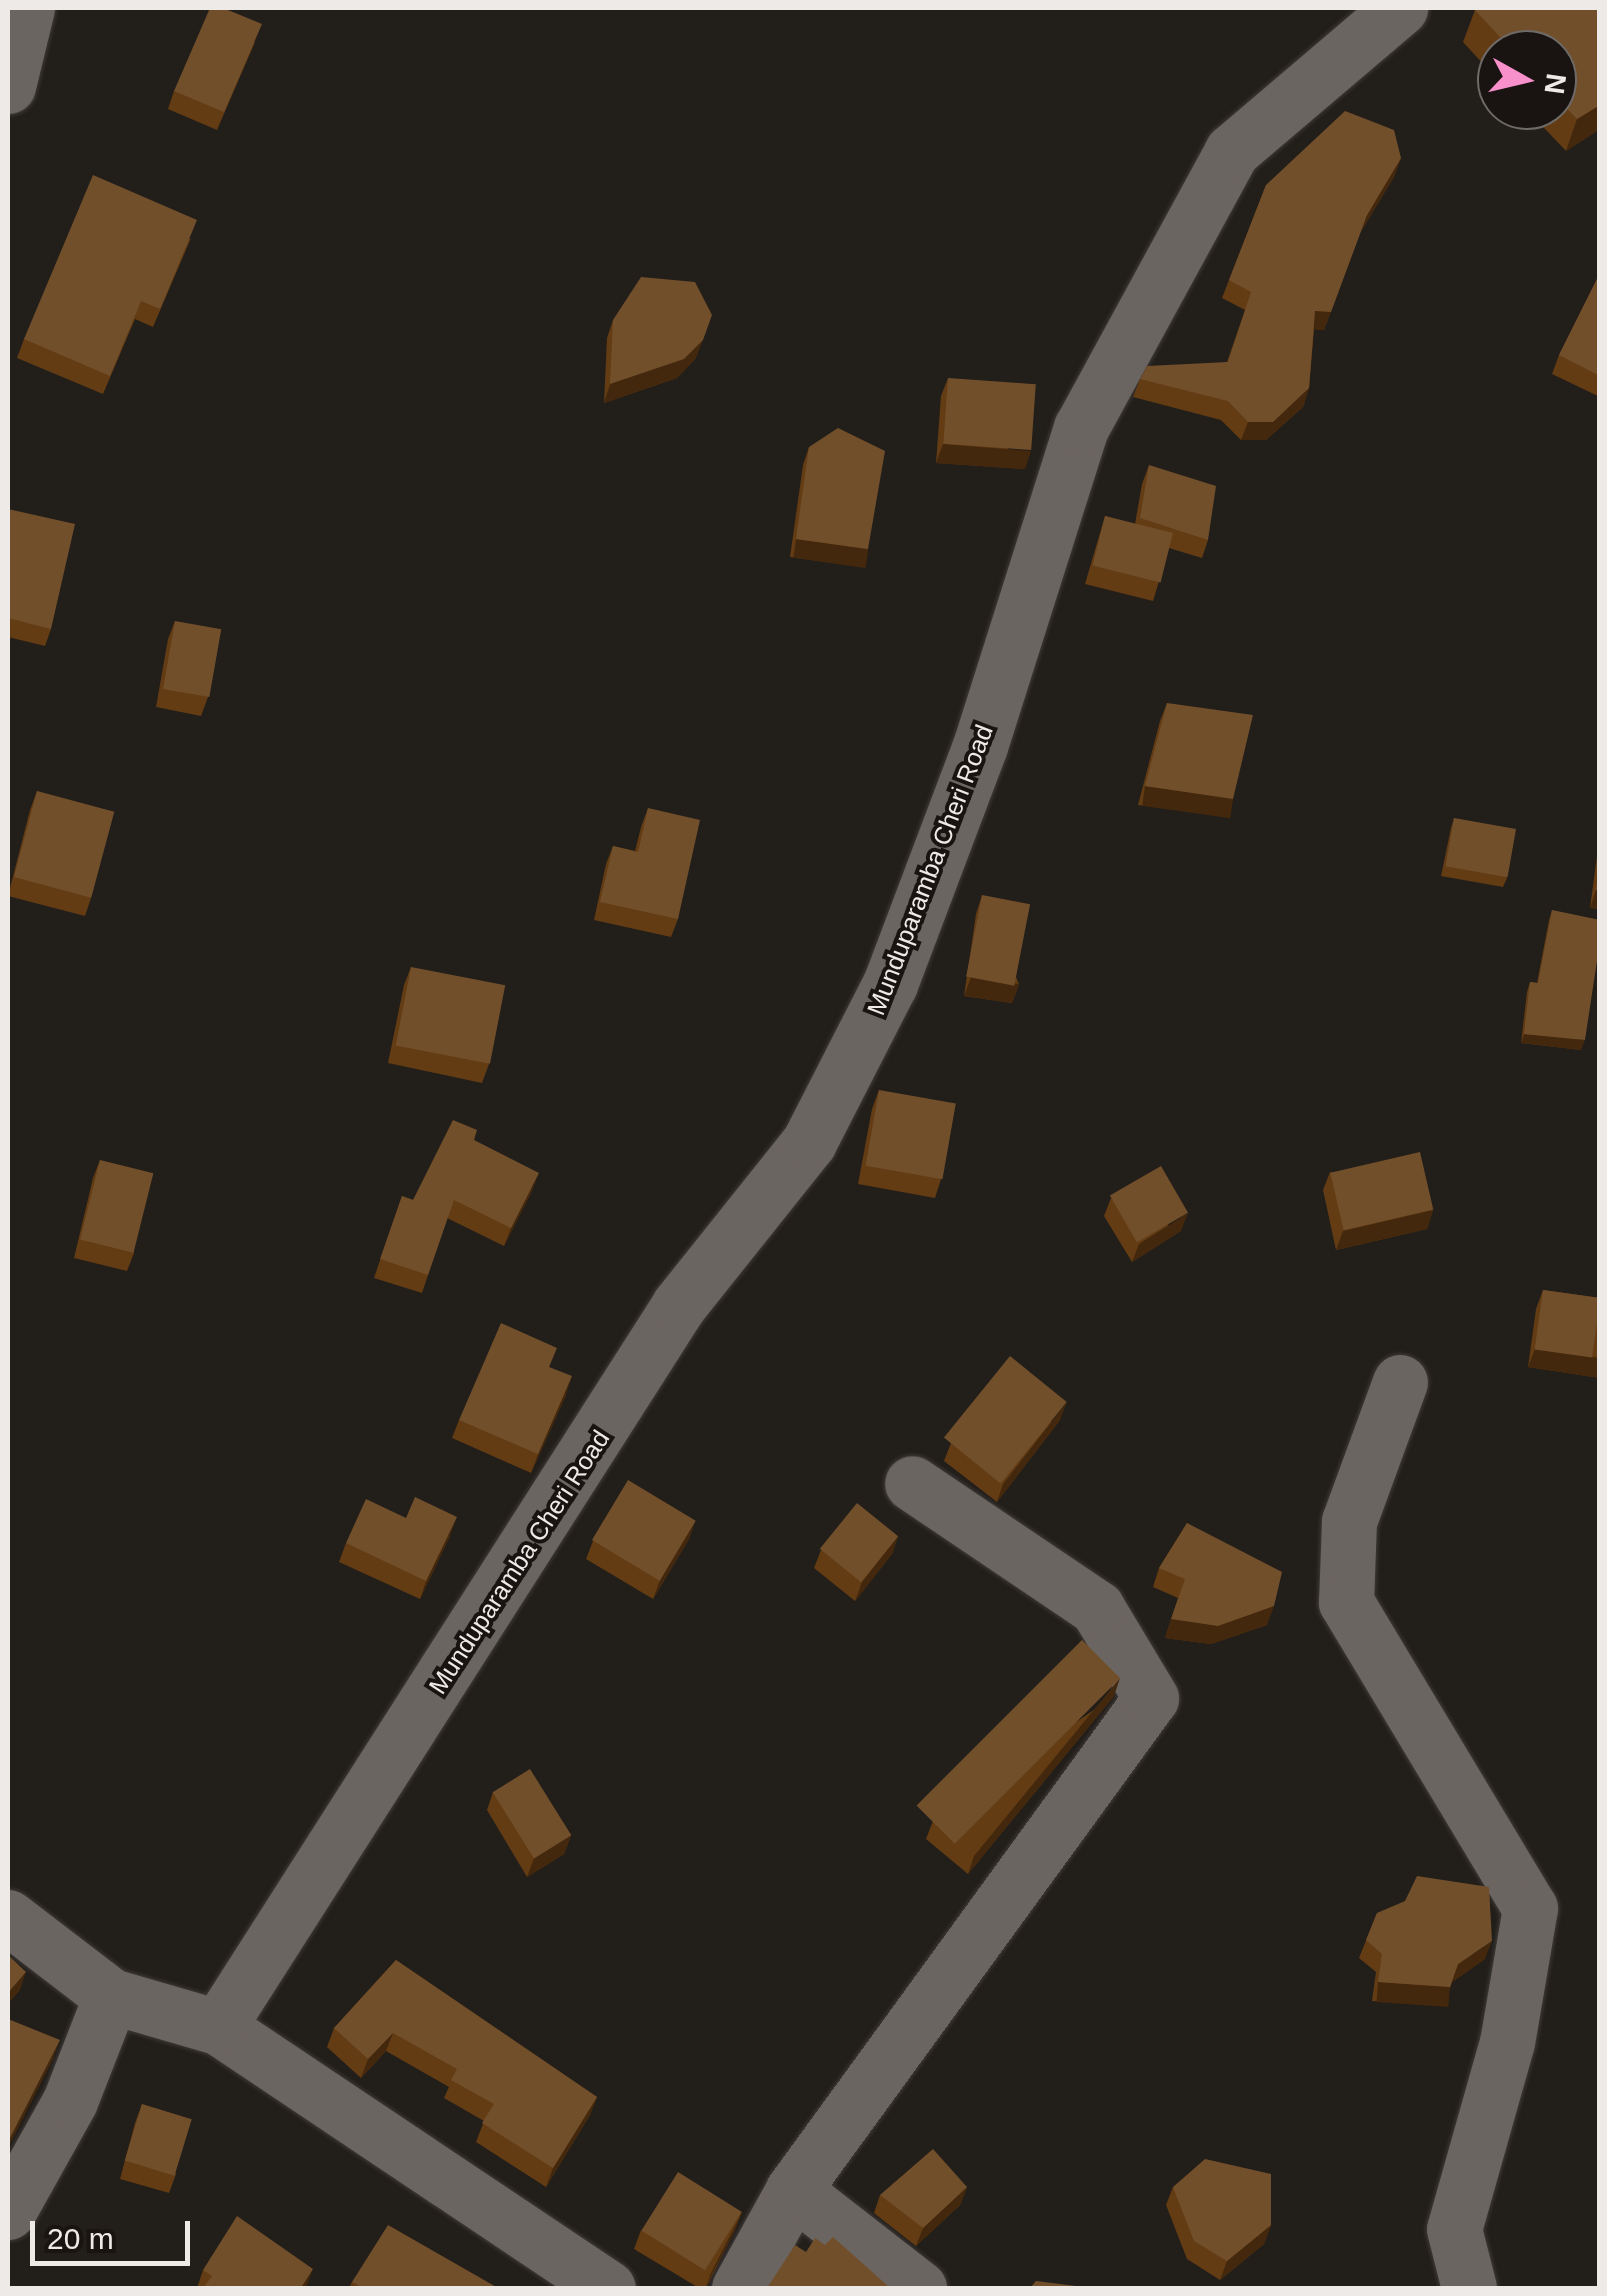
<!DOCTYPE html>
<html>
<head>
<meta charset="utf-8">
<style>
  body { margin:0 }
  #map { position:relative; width:1607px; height:2296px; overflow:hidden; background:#221e1a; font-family:Helvetica,sans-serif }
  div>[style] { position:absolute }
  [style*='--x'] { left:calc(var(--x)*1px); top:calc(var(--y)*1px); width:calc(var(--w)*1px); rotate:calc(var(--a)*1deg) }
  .roads { filter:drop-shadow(0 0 2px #3d3a38) drop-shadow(0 0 2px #3d3a38) }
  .minor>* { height:55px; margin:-27.5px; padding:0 27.5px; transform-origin:27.5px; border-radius:27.5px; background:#6b6562 }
  .wall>* { inset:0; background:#633c14 }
  .shaded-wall>* { inset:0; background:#43280d; transform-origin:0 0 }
  .building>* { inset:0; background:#724f2b; transform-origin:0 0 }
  span { translate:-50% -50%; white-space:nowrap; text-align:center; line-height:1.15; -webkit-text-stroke:8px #191411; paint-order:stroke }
  .street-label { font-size:25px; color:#edeae7 }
  .frame { position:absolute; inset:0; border:10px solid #edeae7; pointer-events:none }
  .north { position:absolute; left:1477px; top:30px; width:100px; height:100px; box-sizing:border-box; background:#191411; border:2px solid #6e6a67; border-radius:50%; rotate:98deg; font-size:28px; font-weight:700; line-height:40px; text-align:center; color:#edeae7 }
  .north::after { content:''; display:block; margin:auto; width:35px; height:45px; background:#f890cb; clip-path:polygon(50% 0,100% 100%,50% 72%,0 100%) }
  .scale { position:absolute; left:30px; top:2221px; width:160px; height:45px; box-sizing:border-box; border:5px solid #edeae7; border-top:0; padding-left:12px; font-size:30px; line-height:35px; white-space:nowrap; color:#edeae7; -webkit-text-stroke:8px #191411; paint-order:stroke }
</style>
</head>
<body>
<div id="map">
  <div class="roads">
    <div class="minor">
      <i style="--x:8;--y:86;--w:80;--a:-76.3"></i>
      <i style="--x:1400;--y:1382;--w:148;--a:110.1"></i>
      <i style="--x:1349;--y:1521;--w:81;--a:92.1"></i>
      <i style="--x:1346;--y:1602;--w:357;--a:59"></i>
      <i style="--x:1530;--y:1908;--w:136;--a:99.7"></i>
      <i style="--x:1507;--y:2042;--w:194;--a:105.8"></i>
      <i style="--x:1454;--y:2229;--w:61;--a:75.7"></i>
      <i style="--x:8;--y:1917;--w:130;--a:37.5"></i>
      <i style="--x:111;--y:1996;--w:111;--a:16.2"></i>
      <i style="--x:218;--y:2027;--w:469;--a:33.8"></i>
      <i style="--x:218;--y:2027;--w:857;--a:-57.44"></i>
      <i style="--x:679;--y:1305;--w:208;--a:-51.4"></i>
      <i style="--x:809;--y:1142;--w:178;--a:-62.9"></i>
      <i style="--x:890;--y:984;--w:254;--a:-69.3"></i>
      <i style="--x:980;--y:746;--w:334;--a:-72.4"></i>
      <i style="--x:1081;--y:428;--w:315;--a:-61.4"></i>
      <i style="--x:1232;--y:151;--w:221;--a:-40.4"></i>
      <i style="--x:793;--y:2190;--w:160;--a:37.9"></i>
      <i style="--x:8;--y:2212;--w:127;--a:-60.8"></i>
      <i style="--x:70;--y:2101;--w:113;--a:-68.7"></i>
      <i style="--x:739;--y:2288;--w:112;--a:-61.1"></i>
      <i style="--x:793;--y:2190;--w:608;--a:-53.96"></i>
      <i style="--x:1151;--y:1698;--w:105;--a:-121"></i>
      <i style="--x:1097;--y:1608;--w:223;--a:-146"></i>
    </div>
  </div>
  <div class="wall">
    <i style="clip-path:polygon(1477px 8px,1600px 8px,1600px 129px,1566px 151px,1527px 110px,1557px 110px,1557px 50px,1497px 50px,1497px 79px,1463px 42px,1475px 10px)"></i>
    <i style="clip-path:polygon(255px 42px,217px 130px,168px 109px,174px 91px)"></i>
    <i style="clip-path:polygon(1401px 158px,1394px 177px,1360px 233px,1324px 330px,1314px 329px,1309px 388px,1303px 407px,1266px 440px,1241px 440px,1221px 420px,1133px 397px,1140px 379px,1227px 362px,1245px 310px,1222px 298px,1266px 185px)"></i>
    <i style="clip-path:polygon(191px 238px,153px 327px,135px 319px,103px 394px,17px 358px,24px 339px)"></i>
    <i style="clip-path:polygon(1600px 273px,1600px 397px,1552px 374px,1559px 355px)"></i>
    <i style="clip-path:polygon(613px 320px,696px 358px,677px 378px,604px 403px,607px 338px)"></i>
    <i style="clip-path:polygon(948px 378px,1025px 469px,936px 463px,941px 396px)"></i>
    <i style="clip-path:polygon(809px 447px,868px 549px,862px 567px,790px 557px,803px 465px)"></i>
    <i style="clip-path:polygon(1149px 465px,1208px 540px,1202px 558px,1169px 548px,1153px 601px,1085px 584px,1105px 516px,1135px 524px,1142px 484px)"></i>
    <i style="clip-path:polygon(8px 509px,51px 629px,45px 646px,8px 637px)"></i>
    <i style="clip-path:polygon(175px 621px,208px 697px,201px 716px,156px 707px,168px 639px)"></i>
    <i style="clip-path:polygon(1167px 703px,1227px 817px,1138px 805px,1160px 721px)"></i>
    <i style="clip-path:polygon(37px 791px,91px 898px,85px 916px,8px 896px,30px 810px)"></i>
    <i style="clip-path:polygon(648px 808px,678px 919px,671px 937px,594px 920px,606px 864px,613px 846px,635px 851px,641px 827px)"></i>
    <i style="clip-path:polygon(1454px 818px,1507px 878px,1503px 887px,1441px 876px,1451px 828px)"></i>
    <i style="clip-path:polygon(1600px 833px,1600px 909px,1590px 908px)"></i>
    <i style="clip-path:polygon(982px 895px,1019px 984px,1012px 1003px,964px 996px,976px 914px)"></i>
    <i style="clip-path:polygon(1552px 910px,1581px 1050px,1521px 1043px,1527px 992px,1530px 982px,1537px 983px,1549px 920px)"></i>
    <i style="clip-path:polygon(411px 967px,489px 1064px,482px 1083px,388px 1063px,404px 985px)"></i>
    <i style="clip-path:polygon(879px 1090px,941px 1179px,935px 1198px,858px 1184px,872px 1109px)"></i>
    <i style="clip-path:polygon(474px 1140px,532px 1191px,504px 1246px,447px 1218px,422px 1293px,374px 1278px,402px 1196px,413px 1200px)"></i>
    <i style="clip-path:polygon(100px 1160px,134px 1253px,127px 1271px,74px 1258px,93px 1178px)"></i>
    <i style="clip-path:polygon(1330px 1172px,1433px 1210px,1427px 1229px,1336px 1250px,1323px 1190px)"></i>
    <i style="clip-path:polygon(1111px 1198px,1181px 1231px,1132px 1262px,1104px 1216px)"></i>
    <i style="clip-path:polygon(1543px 1290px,1600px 1298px,1600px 1378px,1528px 1367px,1536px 1309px)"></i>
    <i style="clip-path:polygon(550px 1367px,566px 1395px,531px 1473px,452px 1438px,459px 1420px)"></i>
    <i style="clip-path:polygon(1060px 1420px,997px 1502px,944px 1461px,951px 1443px)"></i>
    <i style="clip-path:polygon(406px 1518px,450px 1536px,420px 1599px,339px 1562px,346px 1543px)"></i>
    <i style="clip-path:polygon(695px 1521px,689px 1539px,653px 1599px,586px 1559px,593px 1541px)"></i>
    <i style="clip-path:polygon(1187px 1523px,1267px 1625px,1211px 1644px,1165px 1638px,1178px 1598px,1153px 1587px,1159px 1568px)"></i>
    <i style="clip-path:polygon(898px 1536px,892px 1554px,855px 1601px,814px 1568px,821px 1550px)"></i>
    <i style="clip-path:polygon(1114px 1696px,968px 1874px,926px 1839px,933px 1821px)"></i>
    <i style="clip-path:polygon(493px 1792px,571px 1835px,564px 1854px,527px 1877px,487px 1810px)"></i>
    <i style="clip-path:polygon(1377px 1913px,1485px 1959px,1452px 1982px,1444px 2006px,1372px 2001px,1376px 1972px,1359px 1958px)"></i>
    <i style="clip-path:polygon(396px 1960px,597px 2097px,590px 2115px,546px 2187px,476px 2142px,484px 2121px,444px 2098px,449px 2087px,386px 2051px,361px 2078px,327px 2047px,334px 2028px)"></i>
    <i style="clip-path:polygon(142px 2104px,176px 2174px,169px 2193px,120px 2179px,135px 2123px)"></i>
    <i style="clip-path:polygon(967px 2187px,960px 2205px,916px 2246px,874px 2213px,880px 2195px)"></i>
    <i style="clip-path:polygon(1173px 2187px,1271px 2225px,1264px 2244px,1220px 2280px,1187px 2259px,1166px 2205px)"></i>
    <i style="clip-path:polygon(742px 2212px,735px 2230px,706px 2288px,699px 2288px,634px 2249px,641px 2230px)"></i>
    <i style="clip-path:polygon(203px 2270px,306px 2288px,197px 2288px)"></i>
    <i style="clip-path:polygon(352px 2282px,498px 2288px,349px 2288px)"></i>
  </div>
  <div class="shaded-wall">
    <i style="clip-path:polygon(1600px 105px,1600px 129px,1566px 151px,1577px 119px)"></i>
    <i style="clip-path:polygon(1401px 158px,1394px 177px,1360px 233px,1324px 330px,1308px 329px,1315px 311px,1367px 215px)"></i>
    <i style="clip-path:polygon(703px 340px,696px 358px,677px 378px,604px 403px,610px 384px)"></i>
    <i style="clip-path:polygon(1309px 388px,1303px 407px,1266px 440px,1241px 440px,1248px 422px)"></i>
    <i style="clip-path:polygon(943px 444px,1031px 451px,1025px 469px,936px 463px)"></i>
    <i style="left:796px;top:539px;width:73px;height:19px;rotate:8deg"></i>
    <i style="left:1145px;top:786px;width:89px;height:20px;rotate:8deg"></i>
    <i style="clip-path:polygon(1596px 890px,1600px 890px,1600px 909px,1590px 908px)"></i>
    <i style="clip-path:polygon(971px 977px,1019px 984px,1012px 1003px,964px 996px)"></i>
    <i style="clip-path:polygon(1524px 1034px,1585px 1040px,1581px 1050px,1521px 1043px)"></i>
    <i style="clip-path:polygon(539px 1173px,532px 1191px,504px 1246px,511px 1228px)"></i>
    <i style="clip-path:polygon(1433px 1210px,1427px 1229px,1336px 1250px,1343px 1231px)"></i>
    <i style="clip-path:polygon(1188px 1213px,1181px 1231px,1132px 1262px,1139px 1244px)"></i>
    <i style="clip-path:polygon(1535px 1349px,1600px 1358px,1600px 1378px,1528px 1367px)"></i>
    <i style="clip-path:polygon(572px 1376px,566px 1395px,531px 1473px,538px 1454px)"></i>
    <i style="clip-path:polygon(1067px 1402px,1060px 1420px,997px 1502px,1003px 1484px)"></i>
    <i style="clip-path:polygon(457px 1517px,450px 1536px,420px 1599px,426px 1581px)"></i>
    <i style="clip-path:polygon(695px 1521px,689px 1539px,653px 1599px,660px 1580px)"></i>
    <i style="clip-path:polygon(898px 1536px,892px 1554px,855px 1601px,862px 1582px)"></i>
    <i style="clip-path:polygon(1274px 1606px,1267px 1625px,1211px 1644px,1165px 1638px,1171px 1619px)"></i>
    <i style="clip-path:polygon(1120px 1678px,1114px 1696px,968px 1874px,974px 1856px)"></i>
    <i style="clip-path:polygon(571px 1835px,564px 1854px,527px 1877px,534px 1858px)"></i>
    <i style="clip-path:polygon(1492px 1941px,1485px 1959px,1451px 1983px,1458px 1964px)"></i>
    <i style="clip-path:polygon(26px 1972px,20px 1990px,8px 2004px,8px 1993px)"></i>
    <i style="left:1378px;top:1982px;width:72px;height:20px;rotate:4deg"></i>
    <i style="clip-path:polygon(393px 2033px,386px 2051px,361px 2078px,368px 2059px)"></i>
    <i style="clip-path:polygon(60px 2040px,53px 2059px,8px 2148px,8px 2142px)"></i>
    <i style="clip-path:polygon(597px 2097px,590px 2115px,546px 2187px,553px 2168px)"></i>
    <i style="clip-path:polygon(967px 2187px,960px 2205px,916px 2246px,923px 2228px)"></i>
    <i style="clip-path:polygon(742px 2212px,735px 2230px,705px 2288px,711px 2273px)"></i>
    <i style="clip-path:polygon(1271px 2225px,1264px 2244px,1220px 2280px,1227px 2261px)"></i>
    <i style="clip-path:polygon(313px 2269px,306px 2288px,301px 2288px)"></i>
  </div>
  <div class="building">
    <i style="clip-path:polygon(210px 8px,223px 8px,262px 24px,224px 112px,174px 91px)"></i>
    <i style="clip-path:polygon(1477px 8px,1600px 8px,1600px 105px,1577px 119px,1557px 98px,1557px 50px,1512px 50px,1475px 10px)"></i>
    <i style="clip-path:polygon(1345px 111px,1394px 130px,1401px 158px,1367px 215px,1331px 312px,1315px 311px,1309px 388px,1273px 422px,1248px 422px,1228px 401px,1140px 379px,1147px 366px,1228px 362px,1251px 292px,1229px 280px,1266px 185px)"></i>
    <i style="clip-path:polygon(93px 175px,197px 220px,160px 309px,141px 301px,110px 376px,24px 339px)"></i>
    <i style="clip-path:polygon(1600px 273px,1600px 376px,1559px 355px)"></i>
    <i style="clip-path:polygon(641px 277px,695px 282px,712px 315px,703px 340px,684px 359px,610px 384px,613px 320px)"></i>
    <i style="left:948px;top:378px;width:88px;height:66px;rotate:4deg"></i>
    <i style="clip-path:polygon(838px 428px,885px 451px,868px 549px,796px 539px,809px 447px)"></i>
    <i style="clip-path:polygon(1149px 465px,1216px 486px,1208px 540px,1140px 518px)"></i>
    <i style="clip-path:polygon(8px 509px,75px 524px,51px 629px,8px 618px)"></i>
    <i style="left:1105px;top:516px;width:70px;height:51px;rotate:14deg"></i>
    <i style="left:175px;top:621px;width:47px;height:69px;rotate:10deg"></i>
    <i style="clip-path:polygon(1167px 703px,1253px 715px,1233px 799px,1145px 786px)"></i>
    <i style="left:37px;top:791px;width:80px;height:89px;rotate:15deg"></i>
    <i style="clip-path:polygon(648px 808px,700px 820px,678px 919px,600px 902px,613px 846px,638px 852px)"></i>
    <i style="left:1454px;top:818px;width:63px;height:49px;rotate:10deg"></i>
    <i style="clip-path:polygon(1600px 866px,1600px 890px,1596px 890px)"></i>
    <i style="left:982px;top:895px;width:49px;height:83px;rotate:11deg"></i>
    <i style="clip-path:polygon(1552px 910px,1600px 920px,1600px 941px,1585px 1040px,1524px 1034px,1530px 982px,1538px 983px)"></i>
    <i style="left:411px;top:967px;width:96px;height:80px;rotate:11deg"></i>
    <i style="left:879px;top:1090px;width:78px;height:77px;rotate:10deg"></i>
    <i style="clip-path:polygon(453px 1120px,477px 1130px,474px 1140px,539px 1173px,511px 1228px,454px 1200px,428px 1275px,380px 1259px,402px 1196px,413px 1200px)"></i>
    <i style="left:1420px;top:1152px;width:59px;height:92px;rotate:77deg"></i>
    <i style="left:100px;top:1160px;width:55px;height:82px;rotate:14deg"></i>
    <i style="left:1161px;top:1166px;width:54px;height:59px;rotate:60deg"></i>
    <i style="left:1543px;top:1290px;width:58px;height:60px;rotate:8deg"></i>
    <i style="clip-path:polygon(501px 1323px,557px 1348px,549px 1367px,572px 1376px,538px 1454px,459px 1420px)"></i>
    <i style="left:1010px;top:1356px;width:73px;height:105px;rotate:39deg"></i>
    <i style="left:628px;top:1480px;width:79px;height:70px;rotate:31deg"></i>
    <i style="clip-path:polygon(415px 1497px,457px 1517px,426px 1581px,346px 1543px,366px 1499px,406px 1518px)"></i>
    <i style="left:857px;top:1503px;width:53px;height:59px;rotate:39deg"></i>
    <i style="clip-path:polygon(1187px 1523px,1282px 1572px,1274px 1606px,1218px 1626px,1171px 1619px,1185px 1579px,1159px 1568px)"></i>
    <i style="left:1082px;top:1640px;width:54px;height:234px;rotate:45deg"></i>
    <i style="left:530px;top:1769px;width:78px;height:44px;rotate:58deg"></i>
    <i style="clip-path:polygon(1417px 1876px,1489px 1887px,1492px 1941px,1458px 1964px,1450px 1987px,1378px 1982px,1382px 1954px,1366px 1940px,1377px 1913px,1405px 1901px)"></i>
    <i style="clip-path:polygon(8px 1955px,26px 1972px,8px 1993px)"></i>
    <i style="clip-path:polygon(396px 1960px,597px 2097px,553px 2168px,482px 2123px,494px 2104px,451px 2080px,457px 2069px,393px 2033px,368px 2059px,334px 2028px)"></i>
    <i style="clip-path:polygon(8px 2019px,60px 2040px,8px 2142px)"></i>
    <i style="left:142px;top:2104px;width:52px;height:59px;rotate:17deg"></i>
    <i style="clip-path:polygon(933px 2149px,967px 2187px,923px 2228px,880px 2195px)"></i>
    <i style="clip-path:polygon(1205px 2159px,1271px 2174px,1271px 2225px,1227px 2261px,1194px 2241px,1173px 2187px)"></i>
    <i style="left:678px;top:2172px;width:75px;height:69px;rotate:32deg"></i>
    <i style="clip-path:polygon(237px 2216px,313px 2269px,301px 2288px,203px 2288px,212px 2276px,203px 2270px)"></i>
    <i style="clip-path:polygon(388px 2225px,498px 2288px,363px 2288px,352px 2282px)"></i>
    <i style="clip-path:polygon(833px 2237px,888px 2286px,886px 2288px,767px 2288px,795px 2245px,806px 2252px,815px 2238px,825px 2245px)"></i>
    <i style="clip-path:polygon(1036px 2281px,1076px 2286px,1076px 2288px,1030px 2288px)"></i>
  </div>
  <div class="street-label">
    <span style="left:930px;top:870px;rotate:-69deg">Munduparamba Cheri Road</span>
    <span style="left:519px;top:1562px;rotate:-57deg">Munduparamba Cheri Road</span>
  </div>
  <div class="frame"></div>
  <div class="north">N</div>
  <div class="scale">20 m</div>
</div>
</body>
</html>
